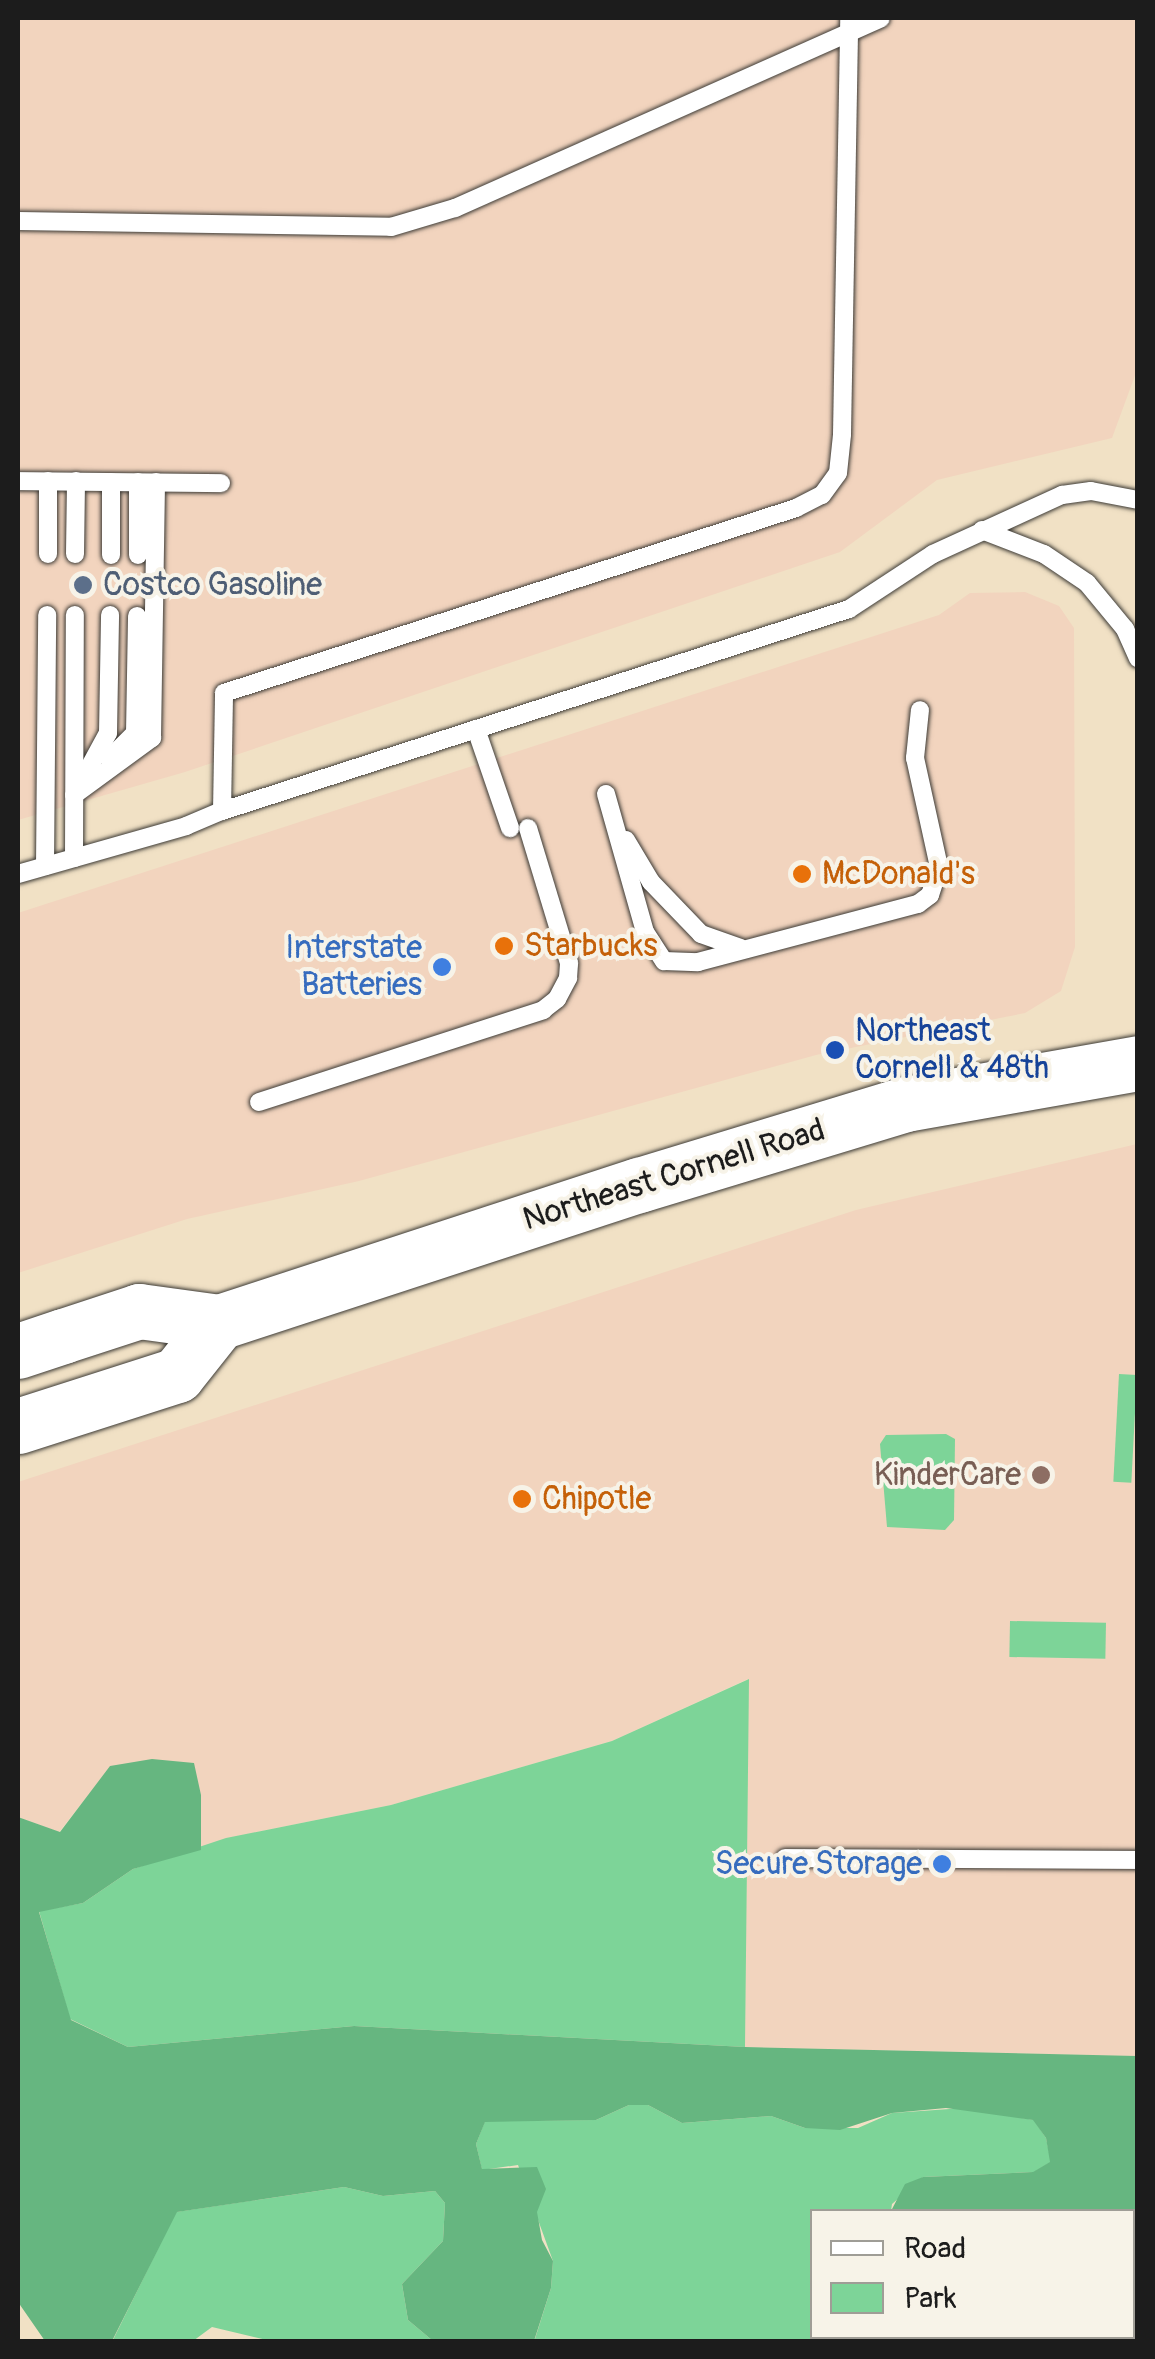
<!DOCTYPE html>
<html>
<head>
<meta charset="utf-8">
<style>
  body { margin:0 }
  #map { position:relative; width:1155px; height:2359px; overflow:hidden; background:#f1e1c5; font-family:Pangolin,sans-serif }
  div>[style] { position:absolute }
  [style*='--x'] { left:calc(var(--x)*1px); top:calc(var(--y)*1px); width:calc(var(--w)*1px); rotate:calc(var(--a)*1deg) }
  .built>* { inset:0; background:#f2d4be }
  .green>* { inset:0; background:#7dd498; transform-origin:0 0 }
  .forest>* { inset:0; background:#66b680 }
  .roads { filter:drop-shadow(0 0 2px #3c3a35) drop-shadow(0 0 2px #3c3a35) }
  .service>* { height:18px; margin:-9px; padding:0 9px; transform-origin:9px; border-radius:9px; background:#fff }
  .primary>* { height:55px; margin:-27.5px; padding:0 27.5px; transform-origin:27.5px; border-radius:27.5px; background:#fff }
  .trunk>* { height:55px; margin:-27.5px; padding:0 27.5px; transform-origin:27.5px; border-radius:27.5px; background:#fff }
  .dots>* { width:28px; height:28px; translate:-50% -50%; box-sizing:border-box; border:5px solid #f7f3e8; border-radius:50% }
  span { translate:-50% -50%; white-space:nowrap; text-align:center; line-height:1.15; -webkit-text-stroke:8px #f7f3e8; paint-order:stroke }
  .service-label { font-size:32px; color:#4e5e75 }
  .left { translate:0 -50%; text-align:left }
  .food-label { font-size:32px; color:#c56008 }
  .shop-label { font-size:32px; color:#366cbe }
  .right { translate:-100% -50%; text-align:right }
  .transit-label { font-size:32px; color:#164399 }
  .street-label { font-size:32px; color:#1c1c1c }
  .education-label { font-size:32px; color:#785e54 }
  .frame { position:absolute; inset:0; border:20px solid #1c1c1c; pointer-events:none }
  .legend { position:absolute; left:810px; top:2209px; width:325px; height:130px; box-sizing:border-box; background:#f7f3e8; border:2px solid #9f9d96; margin:0; padding:12px 18px; list-style:none; font-size:30px; color:#1c1c1c }
  .legend li { display:flex; align-items:center; gap:20px; height:50px }
  .legend b { width:50px; border:2px solid #9f9d96 }
</style>
</head>
<body>
<div id="map">
  <div class="built">
    <i style="clip-path:polygon(18px 18px,1137px 18px,1137px 370px,1112px 438px,937px 480px,840px 552px,185px 772px,18px 820px)"></i>
    <i style="clip-path:polygon(1025px 592px,1059px 606px,1074px 628px,1075px 947px,1061px 991px,1025px 1013px,816px 1055px,359px 1181px,187px 1219px,18px 1273px,18px 913px,939px 615px,970px 593px)"></i>
    <i style="clip-path:polygon(1137px 1144px,1137px 2056px,745px 2047px,748px 1679px,612px 1741px,391px 1805px,227px 1838px,201px 1850px,201px 1795px,111px 1766px,59px 1832px,18px 1817px,18px 1482px,856px 1210px)"></i>
  </div>
  <div class="green">
    <i style="left:1119px;top:1374px;width:18px;height:108px;rotate:3deg"></i>
    <i style="clip-path:polygon(946px 1434px,955px 1439px,954px 1520px,945px 1530px,887px 1527px,880px 1444px,886px 1435px)"></i>
    <i style="left:1010px;top:1621px;width:96px;height:36px;rotate:1deg"></i>
    <i style="clip-path:polygon(749px 1679px,745px 2047px,354px 2026px,128px 2047px,70px 2019px,39px 1911px,83px 1903px,133px 1869px,226px 1838px,391px 1805px,612px 1741px)"></i>
    <i style="clip-path:polygon(629px 2105px,648px 2105px,682px 2123px,771px 2116px,805px 2128px,858px 2128px,892px 2113px,964px 2108px,1034px 2120px,1046px 2138px,1051px 2162px,1034px 2172px,923px 2177px,892px 2204px,891px 2211px,812px 2212px,812px 2336px,884px 2337px,880px 2341px,534px 2342px,551px 2288px,553px 2261px,518px 2165px,482px 2170px,476px 2144px,485px 2121px,596px 2120px)"></i>
    <i style="clip-path:polygon(344px 2187px,383px 2196px,435px 2191px,445px 2203px,443px 2241px,402px 2284px,408px 2320px,433px 2341px,271px 2341px,212px 2327px,193px 2341px,112px 2342px,176px 2212px)"></i>
  </div>
  <div class="forest">
    <i style="clip-path:polygon(152px 1759px,194px 1763px,201px 1795px,201px 1850px,133px 1869px,83px 1903px,39px 1912px,71px 2020px,128px 2047px,354px 2026px,745px 2047px,1137px 2056px,1137px 2341px,880px 2341px,884px 2336px,1132px 2336px,1132px 2212px,891px 2211px,905px 2184px,923px 2177px,1033px 2172px,1050px 2162px,1046px 2138px,1033px 2120px,946px 2108px,892px 2113px,840px 2130px,805px 2128px,771px 2116px,682px 2123px,648px 2105px,629px 2105px,596px 2120px,485px 2122px,476px 2144px,482px 2169px,537px 2167px,546px 2189px,537px 2212px,542px 2240px,553px 2261px,551px 2288px,534px 2341px,433px 2341px,408px 2320px,402px 2284px,443px 2241px,445px 2203px,435px 2191px,383px 2196px,344px 2187px,177px 2212px,112px 2341px,45px 2341px,18px 2302px,18px 1817px,60px 1832px,110px 1766px)"></i>
  </div>
  <div class="roads">
    <div class="service">
      <i style="--x:18;--y:221;--w:373;--a:0.9"></i>
      <i style="--x:391;--y:227;--w:67;--a:-16.5"></i>
      <i style="--x:455;--y:208;--w:466;--a:-24"></i>
      <i style="--x:18;--y:481;--w:203;--a:0.6"></i>
      <i style="--x:48;--y:481;--w:73;--a:90"></i>
      <i style="--x:111;--y:482;--w:73;--a:90"></i>
      <i style="--x:982;--y:530;--w:66;--a:21.2"></i>
      <i style="--x:1044;--y:554;--w:52;--a:34"></i>
      <i style="--x:1087;--y:583;--w:60;--a:50.4"></i>
      <i style="--x:1125;--y:629;--w:32;--a:66"></i>
      <i style="--x:75;--y:554;--w:73;--a:-89.2"></i>
      <i style="--x:138;--y:555;--w:73;--a:-90"></i>
      <i style="--x:476;--y:729;--w:105;--a:71"></i>
      <i style="--x:109;--y:759;--w:37;--a:-45"></i>
      <i style="--x:135;--y:733;--w:117;--a:-89"></i>
      <i style="--x:77;--y:790;--w:65;--a:-61.5"></i>
      <i style="--x:108;--y:733;--w:118;--a:-89"></i>
      <i style="--x:606;--y:794;--w:143;--a:74.2"></i>
      <i style="--x:645;--y:932;--w:35;--a:57"></i>
      <i style="--x:664;--y:961;--w:34;--a:2"></i>
      <i style="--x:698;--y:962;--w:228;--a:-14.8"></i>
      <i style="--x:918;--y:904;--w:15;--a:-37"></i>
      <i style="--x:930;--y:895;--w:29;--a:-72"></i>
      <i style="--x:939;--y:867;--w:112;--a:-102.4"></i>
      <i style="--x:915;--y:758;--w:48;--a:-84.1"></i>
      <i style="--x:74;--y:795;--w:97;--a:-36.2"></i>
      <i style="--x:152;--y:738;--w:256;--a:-89.1"></i>
      <i style="--x:222;--y:811;--w:118;--a:-89"></i>
      <i style="--x:224;--y:693;--w:601;--a:-17.92"></i>
      <i style="--x:796;--y:508;--w:29;--a:-27"></i>
      <i style="--x:822;--y:495;--w:27;--a:-54"></i>
      <i style="--x:838;--y:473;--w:39;--a:-84"></i>
      <i style="--x:842;--y:434;--w:416;--a:-89"></i>
      <i style="--x:626;--y:840;--w:49;--a:59.2"></i>
      <i style="--x:651;--y:882;--w:72;--a:46.1"></i>
      <i style="--x:701;--y:934;--w:42;--a:19.3"></i>
      <i style="--x:74;--y:858;--w:243;--a:-89.8"></i>
      <i style="--x:45;--y:866;--w:251;--a:-89.5"></i>
      <i style="--x:18;--y:874;--w:175;--a:-15.9"></i>
      <i style="--x:186;--y:826;--w:39;--a:-23"></i>
      <i style="--x:222;--y:811;--w:659;--a:-17.86"></i>
      <i style="--x:849;--y:609;--w:100;--a:-33.2"></i>
      <i style="--x:933;--y:554;--w:142;--a:-24.6"></i>
      <i style="--x:1062;--y:495;--w:29;--a:-8"></i>
      <i style="--x:1091;--y:491;--w:48;--a:10.8"></i>
      <i style="--x:259;--y:1102;--w:299;--a:-17.9"></i>
      <i style="--x:543;--y:1010;--w:18;--a:-38"></i>
      <i style="--x:557;--y:999;--w:24;--a:-62"></i>
      <i style="--x:568;--y:978;--w:15;--a:-86"></i>
      <i style="--x:569;--y:963;--w:141;--a:-106.9"></i>
      <i style="--x:785;--y:1858;--w:353;--a:0.3"></i>
    </div>
    <div class="primary">
      <i style="--x:63;--y:1336;--w:80;--a:-18.2"></i>
      <i style="--x:139;--y:1311;--w:81;--a:7.8"></i>
    </div>
    <div class="trunk">
      <i style="--x:18;--y:1351;--w:47;--a:-18.4"></i>
      <i style="--x:18;--y:1426;--w:167;--a:-17.8"></i>
      <i style="--x:177;--y:1375;--w:68;--a:-51.6"></i>
      <i style="--x:219;--y:1322;--w:442;--a:-18.1"></i>
      <i style="--x:639;--y:1185;--w:279;--a:-16.9"></i>
      <i style="--x:906;--y:1104;--w:236;--a:-10"></i>
    </div>
  </div>
  <div class="dots">
    <i style="left:83px;top:585px;background:#5c6f8a"></i>
    <i style="left:802px;top:874px;background:#e8710a"></i>
    <i style="left:504px;top:946px;background:#e8710a"></i>
    <i style="left:442px;top:967px;background:#3f7fe0"></i>
    <i style="left:835px;top:1050px;background:#1a4fb4"></i>
    <i style="left:1041px;top:1475px;background:#8d6e63"></i>
    <i style="left:522px;top:1499px;background:#e8710a"></i>
    <i style="left:942px;top:1864px;background:#3f7fe0"></i>
  </div>
  <div class="service-label">
    <span class="left" style="left:103px;top:585px">Costco Gasoline</span>
  </div>
  <div class="food-label">
    <span class="left" style="left:822px;top:874px">McDonald's</span>
    <span class="left" style="left:524px;top:946px">Starbucks</span>
    <span class="left" style="left:542px;top:1499px">Chipotle</span>
  </div>
  <div class="shop-label">
    <span class="right" style="left:422px;top:967px">Interstate<br>Batteries</span>
    <span class="right" style="left:922px;top:1864px">Secure Storage</span>
  </div>
  <div class="transit-label">
    <span class="left" style="left:855px;top:1050px">Northeast<br>Cornell &amp; 48th</span>
  </div>
  <div class="street-label">
    <span style="left:674px;top:1175px;rotate:-17deg">Northeast Cornell Road</span>
  </div>
  <div class="education-label">
    <span class="right" style="left:1021px;top:1475px">KinderCare</span>
  </div>
  <div class="frame"></div>
  <ul class="legend">
  <li><b style="height:12px;background:#fff"></b>Road</li>
  <li><b style="height:28px;background:#7dd498"></b>Park</li>
  </ul>
</div>
</body>
</html>
